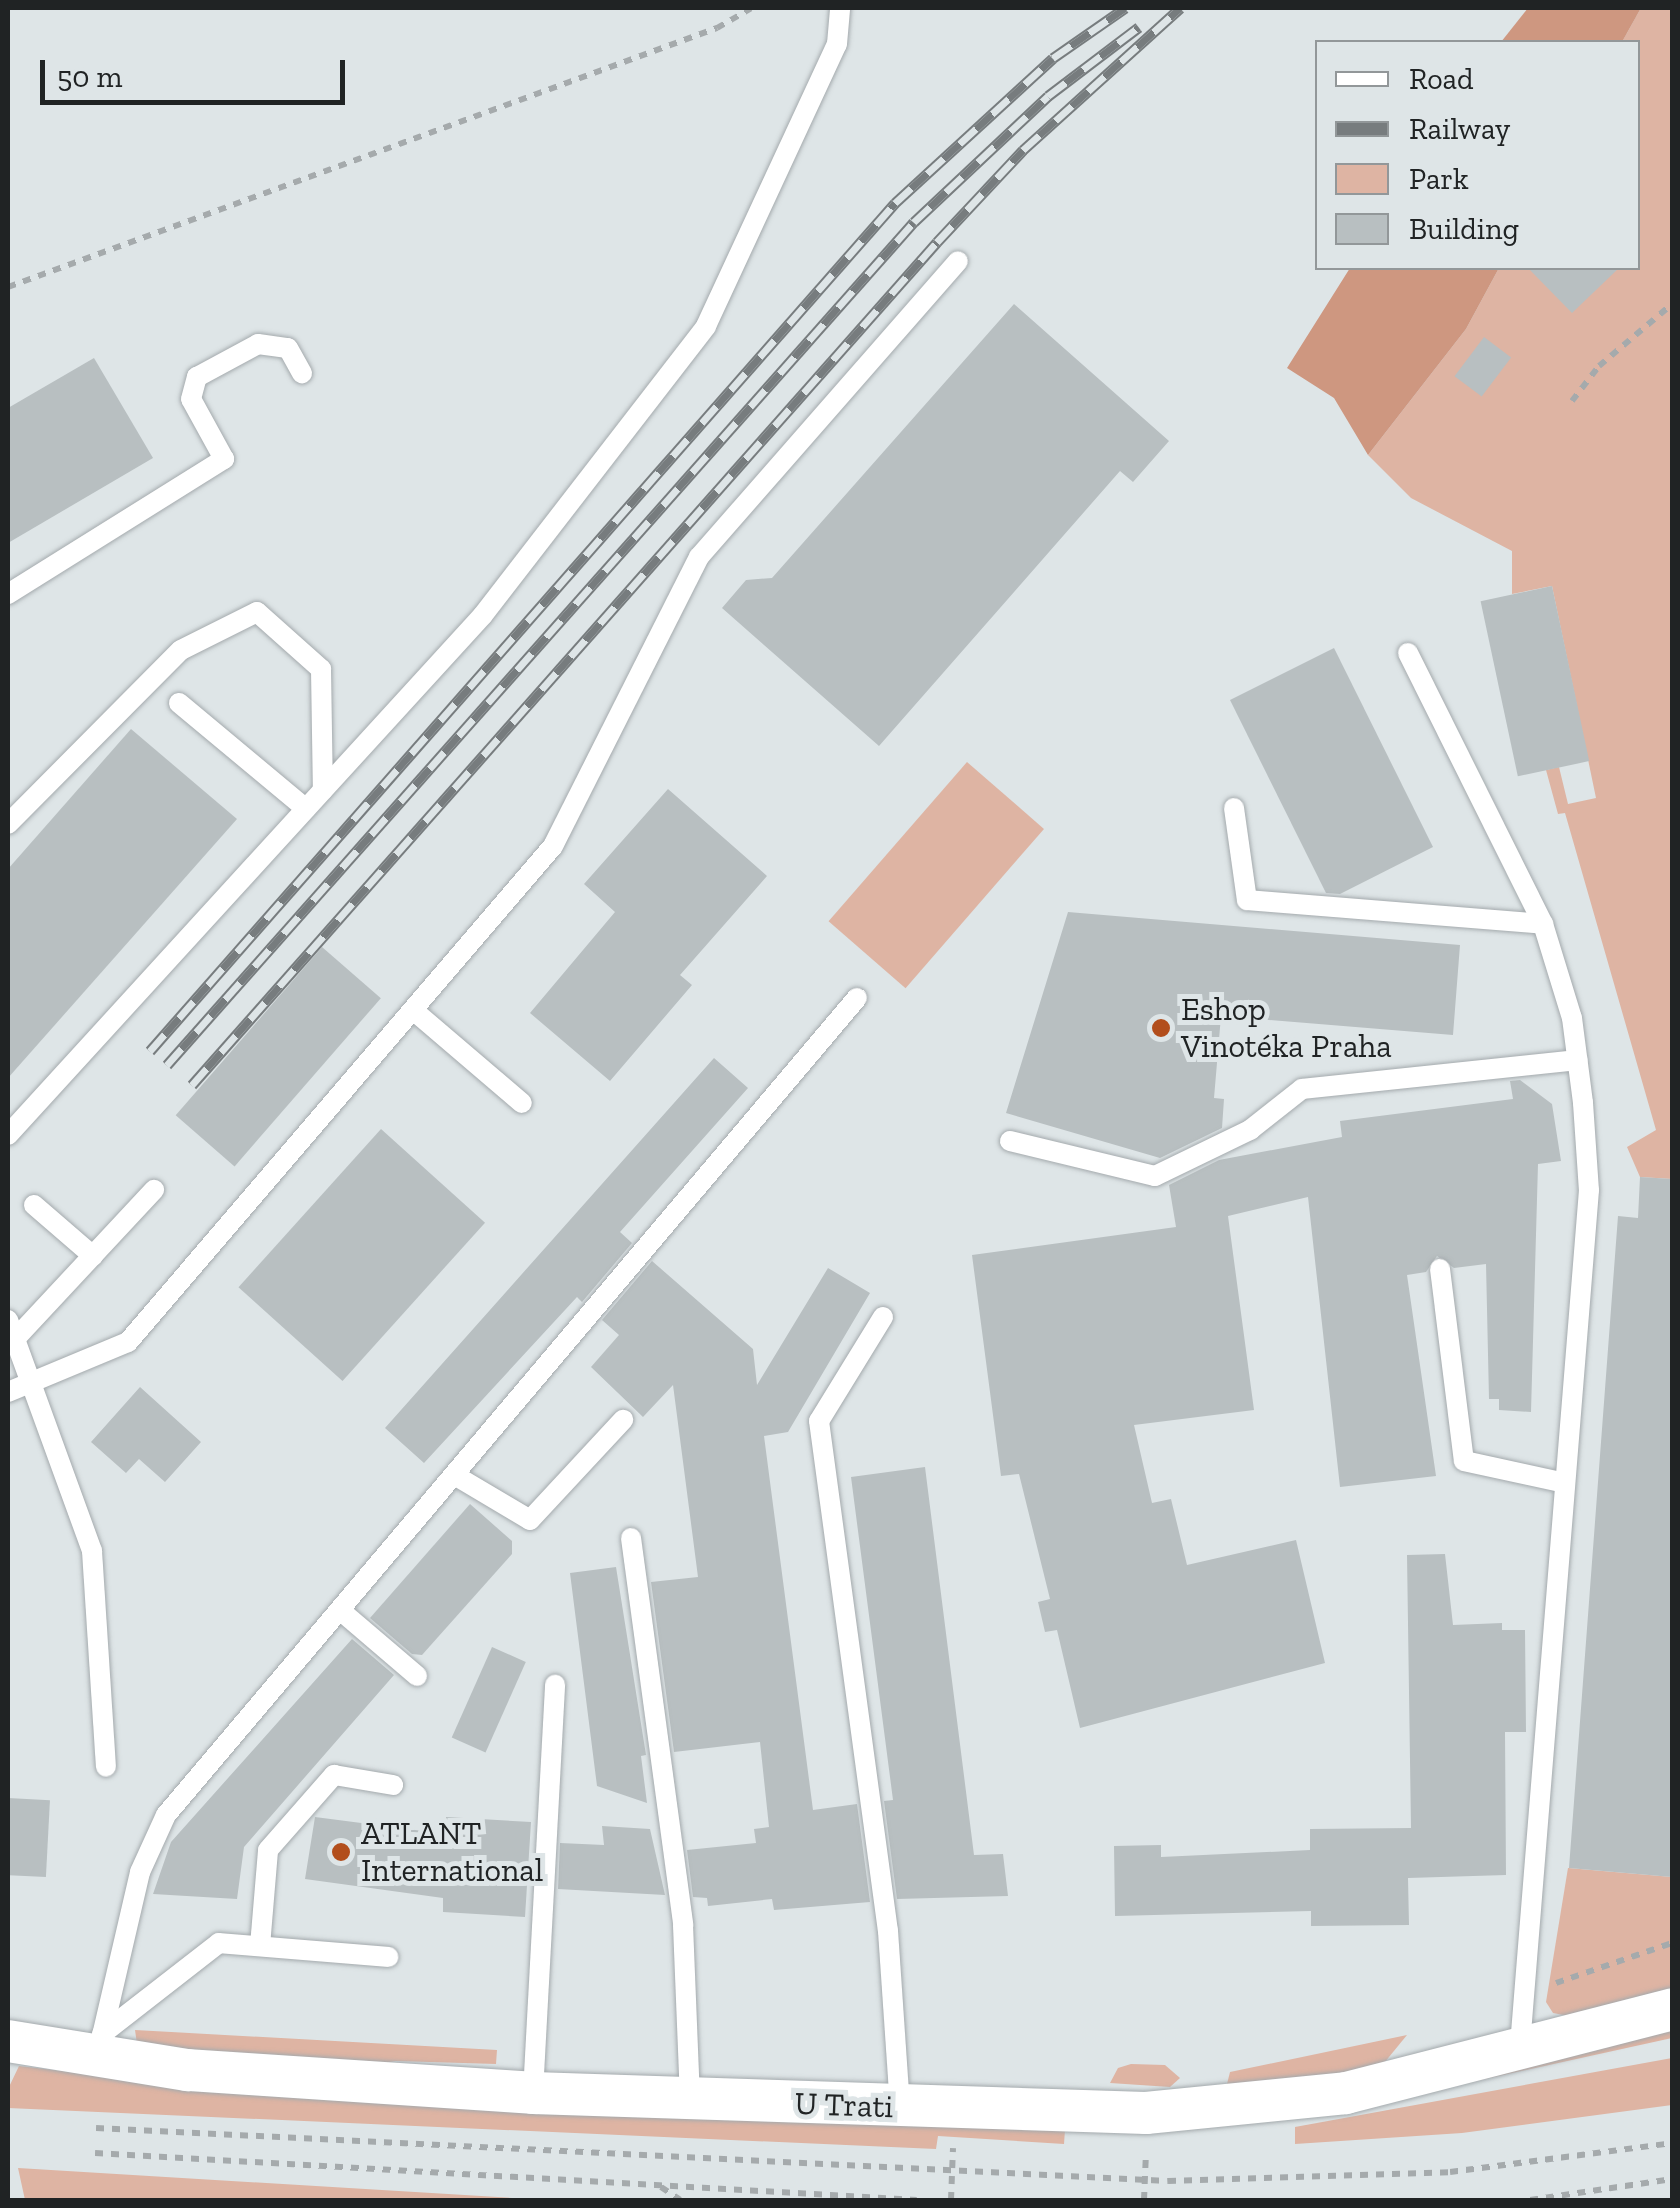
<!DOCTYPE html>
<html>
<head>
<meta charset="utf-8">
<style>
  body { margin:0 }
  #map { position:relative; width:1680px; height:2208px; overflow:hidden; background:#dee5e7; font-family:"Zilla Slab",serif }
  div>[style] { position:absolute }
  [style*='--x'] { left:calc(var(--x)*1px); top:calc(var(--y)*1px); width:calc(var(--w)*1px); rotate:calc(var(--a)*1deg) }
  .green>* { inset:0; background:#deb4a3; transform-origin:0 0 }
  .forest>* { inset:0; background:#ce9780 }
  .building>* { inset:0; background:#b8bfc1; transform-origin:0 0 }
  .path>* { height:6px; margin-top:-3px; transform-origin:0; background:repeating-linear-gradient(90deg,#a5aaac 0 8px,transparent 0 16px) }
  .roads { filter:drop-shadow(0 0 2px #a4aaad) drop-shadow(0 0 2px #a4aaad) }
  .lane>* { height:20px; margin:-10px; padding:0 10px; transform-origin:10px; border-radius:10px; background:#fff }
  .street>* { height:42px; margin:-21px; padding:0 21px; transform-origin:21px; border-radius:21px; background:#fff }
  .rail>* { height:11px; margin-top:-5.5px; transform-origin:0; background:repeating-linear-gradient(90deg,#dee5e7 0 22px,#777c7e 0 44px); box-sizing:border-box; border-block:2px solid #777c7e }
  .path-bridge>* { height:6px; margin-top:-3px; transform-origin:0; background:repeating-linear-gradient(90deg,#a5aaac 0 8px,transparent 0 16px) }
  .dots>* { width:28px; height:28px; translate:-50% -50%; box-sizing:border-box; border:5px solid #dee5e7; border-radius:50% }
  span { translate:-50% -50%; white-space:nowrap; text-align:center; line-height:1.15; -webkit-text-stroke:10px #dee5e7; paint-order:stroke }
  .poi-label { font-size:32px; color:#202324 }
  .left { translate:0 -50%; text-align:left }
  .street-label { font-size:32px; color:#202324 }
  .frame { position:absolute; inset:0; border:10px solid #202324; pointer-events:none }
  .legend { position:absolute; left:1315px; top:40px; width:325px; height:230px; box-sizing:border-box; background:#dee5e7; border:2px solid #929799; margin:0; padding:12px 18px; list-style:none; font-size:30px; color:#202324 }
  .legend li { display:flex; align-items:center; gap:20px; height:50px }
  .legend b { width:50px; border:2px solid #929799 }
  .scale { position:absolute; left:40px; top:60px; width:305px; height:45px; box-sizing:border-box; border:5px solid #202324; border-top:0; padding-left:12px; font-size:30px; line-height:35px; white-space:nowrap; color:#202324; -webkit-text-stroke:8px #dee5e7; paint-order:stroke }
</style>
</head>
<body>
<div id="map">
  <div class="green">
    <i style="clip-path:polygon(1641px 8px,1672px 8px,1672px 1179px,1640px 1177px,1627px 1147px,1656px 1130px,1565px 813px,1558px 814px,1546px 770px,1559px 767px,1568px 804px,1596px 798px,1552px 586px,1512px 594px,1512px 551px,1411px 498px,1368px 455px,1466px 329px,1499px 268px,1638px 268px,1638px 42px,1622px 42px)"></i>
    <i style="left:967px;top:762px;width:102px;height:211px;rotate:41deg"></i>
    <i style="clip-path:polygon(1568px 1868px,1672px 1877px,1672px 1993px,1574px 2017px,1553px 2013px,1546px 2002px)"></i>
    <i style="clip-path:polygon(1672px 2023px,1672px 2038px,1407px 2096px)"></i>
    <i style="clip-path:polygon(135px 2030px,497px 2050px,496px 2064px,396px 2061px,355px 2067px,137px 2044px)"></i>
    <i style="clip-path:polygon(1407px 2035px,1380px 2068px,1226px 2088px,1230px 2072px)"></i>
    <i style="clip-path:polygon(1672px 2058px,1672px 2105px,1462px 2133px,1295px 2144px,1295px 2127px)"></i>
    <i style="clip-path:polygon(1131px 2064px,1165px 2065px,1180px 2078px,1170px 2087px,1110px 2083px,1118px 2068px)"></i>
    <i style="clip-path:polygon(19px 2066px,132px 2079px,1065px 2130px,1064px 2144px,938px 2136px,936px 2149px,8px 2108px,8px 2089px)"></i>
    <i style="clip-path:polygon(18px 2168px,545px 2200px,25px 2200px)"></i>
  </div>
  <div class="forest">
    <i style="clip-path:polygon(1528px 8px,1641px 8px,1622px 42px,1501px 42px)"></i>
    <i style="clip-path:polygon(1350px 268px,1499px 268px,1466px 329px,1368px 455px,1334px 398px,1287px 368px)"></i>
  </div>
  <div class="building">
    <i style="clip-path:polygon(1528px 268px,1619px 268px,1572px 313px)"></i>
    <i style="clip-path:polygon(1014px 304px,1169px 441px,1133px 482px,1120px 471px,879px 746px,722px 608px,746px 580px,772px 578px)"></i>
    <i style="left:1484px;top:337px;width:34px;height:49px;rotate:37deg"></i>
    <i style="clip-path:polygon(94px 358px,153px 458px,8px 543px,8px 408px)"></i>
    <i style="left:1552px;top:586px;width:179px;height:73px;rotate:78deg"></i>
    <i style="clip-path:polygon(1334px 648px,1433px 847px,1340px 894px,1326px 893px,1230px 700px)"></i>
    <i style="clip-path:polygon(131px 729px,237px 819px,8px 1078px,8px 869px)"></i>
    <i style="clip-path:polygon(668px 789px,767px 876px,680px 975px,692px 985px,610px 1081px,530px 1013px,615px 912px,584px 884px)"></i>
    <i style="clip-path:polygon(1068px 912px,1460px 945px,1453px 1035px,1221px 1016px,1214px 1098px,1224px 1099px,1222px 1128px,1160px 1158px,1006px 1113px)"></i>
    <i style="left:322px;top:947px;width:78px;height:223px;rotate:41deg"></i>
    <i style="clip-path:polygon(714px 1058px,748px 1088px,620px 1232px,632px 1243px,582px 1302px,577px 1297px,424px 1463px,385px 1428px)"></i>
    <i style="clip-path:polygon(1520px 1080px,1552px 1104px,1561px 1161px,1538px 1164px,1531px 1412px,1499px 1410px,1499px 1399px,1489px 1399px,1486px 1264px,1454px 1268px,1437px 1256px,1426px 1272px,1407px 1275px,1436px 1476px,1340px 1487px,1308px 1197px,1228px 1216px,1254px 1410px,1134px 1425px,1152px 1503px,1171px 1499px,1187px 1565px,1296px 1540px,1325px 1663px,1080px 1728px,1057px 1630px,1045px 1632px,1038px 1602px,1050px 1599px,1019px 1474px,1001px 1476px,972px 1255px,1176px 1227px,1169px 1185px,1219px 1160px,1342px 1137px,1340px 1121px,1513px 1099px,1510px 1081px)"></i>
    <i style="left:381px;top:1129px;width:140px;height:213px;rotate:42deg"></i>
    <i style="clip-path:polygon(1640px 1177px,1672px 1179px,1672px 1877px,1569px 1868px,1618px 1216px,1638px 1218px)"></i>
    <i style="clip-path:polygon(652px 1261px,753px 1349px,757px 1385px,828px 1268px,870px 1293px,788px 1432px,764px 1436px,813px 1810px,857px 1804px,870px 1902px,774px 1910px,772px 1899px,708px 1906px,707px 1898px,693px 1897px,687px 1850px,756px 1843px,754px 1829px,769px 1827px,760px 1742px,674px 1752px,651px 1582px,698px 1577px,673px 1385px,643px 1417px,591px 1367px,619px 1335px,602px 1320px)"></i>
    <i style="clip-path:polygon(140px 1387px,201px 1442px,165px 1482px,139px 1459px,126px 1473px,91px 1442px)"></i>
    <i style="clip-path:polygon(925px 1467px,974px 1855px,1003px 1854px,1008px 1896px,897px 1899px,884px 1801px,893px 1800px,851px 1477px)"></i>
    <i style="clip-path:polygon(470px 1504px,512px 1541px,512px 1554px,422px 1655px,412px 1654px,370px 1618px)"></i>
    <i style="clip-path:polygon(1445px 1554px,1453px 1625px,1502px 1623px,1502px 1630px,1525px 1630px,1526px 1732px,1505px 1732px,1506px 1875px,1408px 1878px,1409px 1925px,1311px 1926px,1311px 1911px,1115px 1916px,1114px 1846px,1161px 1845px,1161px 1857px,1310px 1850px,1310px 1829px,1411px 1828px,1407px 1555px)"></i>
    <i style="clip-path:polygon(616px 1567px,646px 1755px,641px 1756px,647px 1803px,597px 1786px,570px 1573px)"></i>
    <i style="clip-path:polygon(352px 1639px,394px 1675px,244px 1847px,237px 1899px,153px 1894px,171px 1842px)"></i>
    <i style="left:492px;top:1647px;width:37px;height:99px;rotate:24deg"></i>
    <i style="left:8px;top:1798px;width:42px;height:77px;rotate:3deg"></i>
    <i style="clip-path:polygon(315px 1817px,446px 1834px,446px 1817px,531px 1822px,525px 1917px,443px 1912px,443px 1898px,305px 1879px)"></i>
    <i style="clip-path:polygon(602px 1826px,650px 1829px,665px 1895px,558px 1889px,560px 1843px,604px 1845px)"></i>
  </div>
  <div class="path">
    <i style="--x:8;--y:287;--w:755;--a:-20.07"></i>
    <i style="--x:717;--y:28;--w:39;--a:-30"></i>
    <i style="--x:1572;--y:401;--w:44;--a:-52.4"></i>
    <i style="--x:1599;--y:366;--w:96;--a:-40.3"></i>
    <i style="--x:1556;--y:1983;--w:123;--a:-19"></i>
    <i style="--x:96;--y:2128;--w:1073;--a:2.83"></i>
    <i style="--x:1168;--y:2181;--w:282;--a:-1.8"></i>
    <i style="--x:1450;--y:2172;--w:224;--a:-7.4"></i>
    <i style="--x:95;--y:2153;--w:823;--a:3.27"></i>
    <i style="--x:661;--y:2187;--w:23;--a:34"></i>
    <i style="--x:1144;--y:2200;--w:48;--a:-87.6"></i>
    <i style="--x:1530;--y:2200;--w:144;--a:-8.4"></i>
  </div>
  <div class="roads">
    <div class="lane">
      <i style="--x:8;--y:594;--w:255;--a:-32"></i>
      <i style="--x:224;--y:459;--w:68;--a:-118.8"></i>
      <i style="--x:191;--y:399;--w:23;--a:-75"></i>
      <i style="--x:197;--y:377;--w:69;--a:-28.4"></i>
      <i style="--x:258;--y:344;--w:30;--a:8"></i>
      <i style="--x:288;--y:348;--w:29;--a:61"></i>
      <i style="--x:1408;--y:653;--w:303;--a:63.5"></i>
      <i style="--x:1543;--y:924;--w:98;--a:72.9"></i>
      <i style="--x:1572;--y:1018;--w:86;--a:82.6"></i>
      <i style="--x:1583;--y:1103;--w:87;--a:86.1"></i>
      <i style="--x:1589;--y:1190;--w:859;--a:94.61"></i>
      <i style="--x:179;--y:703;--w:165;--a:39.8"></i>
      <i style="--x:1234;--y:808;--w:93;--a:82"></i>
      <i style="--x:1247;--y:900;--w:297;--a:4.6"></i>
      <i style="--x:8;--y:824;--w:245;--a:-45.2"></i>
      <i style="--x:181;--y:650;--w:85;--a:-26.6"></i>
      <i style="--x:257;--y:612;--w:86;--a:41.7"></i>
      <i style="--x:321;--y:669;--w:121;--a:89.1"></i>
      <i style="--x:413;--y:1010;--w:143;--a:40.5"></i>
      <i style="--x:8;--y:1135;--w:704;--a:-47.59"></i>
      <i style="--x:483;--y:615;--w:365;--a:-52.3"></i>
      <i style="--x:706;--y:326;--w:311;--a:-65.1"></i>
      <i style="--x:837;--y:44;--w:36;--a:-85"></i>
      <i style="--x:1010;--y:1141;--w:149;--a:13.6"></i>
      <i style="--x:1155;--y:1176;--w:106;--a:-25.8"></i>
      <i style="--x:1250;--y:1130;--w:66;--a:-38.3"></i>
      <i style="--x:1302;--y:1089;--w:277;--a:-6"></i>
      <i style="--x:34;--y:1205;--w:78;--a:40.8"></i>
      <i style="--x:1440;--y:1269;--w:193;--a:82.9"></i>
      <i style="--x:1464;--y:1461;--w:103;--a:12.3"></i>
      <i style="--x:883;--y:1317;--w:122;--a:121.6"></i>
      <i style="--x:819;--y:1421;--w:515;--a:82.3"></i>
      <i style="--x:888;--y:1931;--w:176;--a:86.1"></i>
      <i style="--x:8;--y:1320;--w:246;--a:70"></i>
      <i style="--x:92;--y:1551;--w:216;--a:86.3"></i>
      <i style="--x:15;--y:1339;--w:204;--a:-47"></i>
      <i style="--x:8;--y:1392;--w:130;--a:-22.6"></i>
      <i style="--x:128;--y:1342;--w:653;--a:-49.41"></i>
      <i style="--x:553;--y:846;--w:324;--a:-63.2"></i>
      <i style="--x:699;--y:557;--w:393;--a:-48.8"></i>
      <i style="--x:456;--y:1476;--w:86;--a:30.7"></i>
      <i style="--x:530;--y:1520;--w:137;--a:-47.1"></i>
      <i style="--x:631;--y:1538;--w:390;--a:82.3"></i>
      <i style="--x:683;--y:1925;--w:174;--a:87.7"></i>
      <i style="--x:341;--y:1611;--w:100;--a:40.5"></i>
      <i style="--x:260;--y:1946;--w:96;--a:-85.2"></i>
      <i style="--x:268;--y:1850;--w:100;--a:-48.7"></i>
      <i style="--x:334;--y:1775;--w:60;--a:9.6"></i>
      <i style="--x:102;--y:2034;--w:148;--a:-37.9"></i>
      <i style="--x:219;--y:1943;--w:170;--a:4.7"></i>
      <i style="--x:97;--y:2057;--w:190;--a:-76.9"></i>
      <i style="--x:140;--y:1872;--w:63;--a:-65.5"></i>
      <i style="--x:166;--y:1815;--w:1070;--a:-49.78"></i>
      <i style="--x:533;--y:2093;--w:409;--a:-86.9"></i>
    </div>
    <div class="street">
      <i style="--x:8;--y:2041;--w:182;--a:9.2"></i>
      <i style="--x:188;--y:2070;--w:346;--a:3.8"></i>
      <i style="--x:533;--y:2093;--w:613;--a:1.87"></i>
      <i style="--x:1146;--y:2113;--w:201;--a:-5.7"></i>
      <i style="--x:1346;--y:2093;--w:337;--a:-14.4"></i>
    </div>
  </div>
  <div class="rail">
    <i style="--x:150;--y:1051;--w:1129;--a:-48.7"></i>
    <i style="--x:895;--y:203;--w:214;--a:-42.5"></i>
    <i style="--x:1053;--y:58;--w:88;--a:-34.8"></i>
    <i style="--x:167;--y:1065;--w:1126;--a:-48.46"></i>
    <i style="--x:914;--y:222;--w:184;--a:-43.2"></i>
    <i style="--x:1048;--y:96;--w:114;--a:-37.2"></i>
    <i style="--x:192;--y:1085;--w:1125;--a:-48.53"></i>
    <i style="--x:937;--y:242;--w:126;--a:-46.9"></i>
    <i style="--x:1023;--y:150;--w:212;--a:-42.1"></i>
  </div>
  <div class="path-bridge">
    <i style="--x:951;--y:2200;--w:52;--a:-87.8"></i>
  </div>
  <div class="dots">
    <i style="left:1161px;top:1028px;background:#b24e1c"></i>
    <i style="left:341px;top:1852px;background:#b24e1c"></i>
  </div>
  <div class="poi-label">
    <span class="left" style="left:1181px;top:1028px">Eshop<br>Vinotéka Praha</span>
    <span class="left" style="left:361px;top:1852px">ATLANT<br>International</span>
  </div>
  <div class="street-label">
    <span style="left:844px;top:2105px;rotate:2deg">U Trati</span>
  </div>
  <div class="frame"></div>
  <ul class="legend">
  <li><b style="height:12px;background:#fff"></b>Road</li>
  <li><b style="height:12px;background:#777c7e"></b>Railway</li>
  <li><b style="height:28px;background:#deb4a3"></b>Park</li>
  <li><b style="height:28px;background:#b8bfc1"></b>Building</li>
  </ul>
  <div class="scale">50 m</div>
</div>
</body>
</html>
